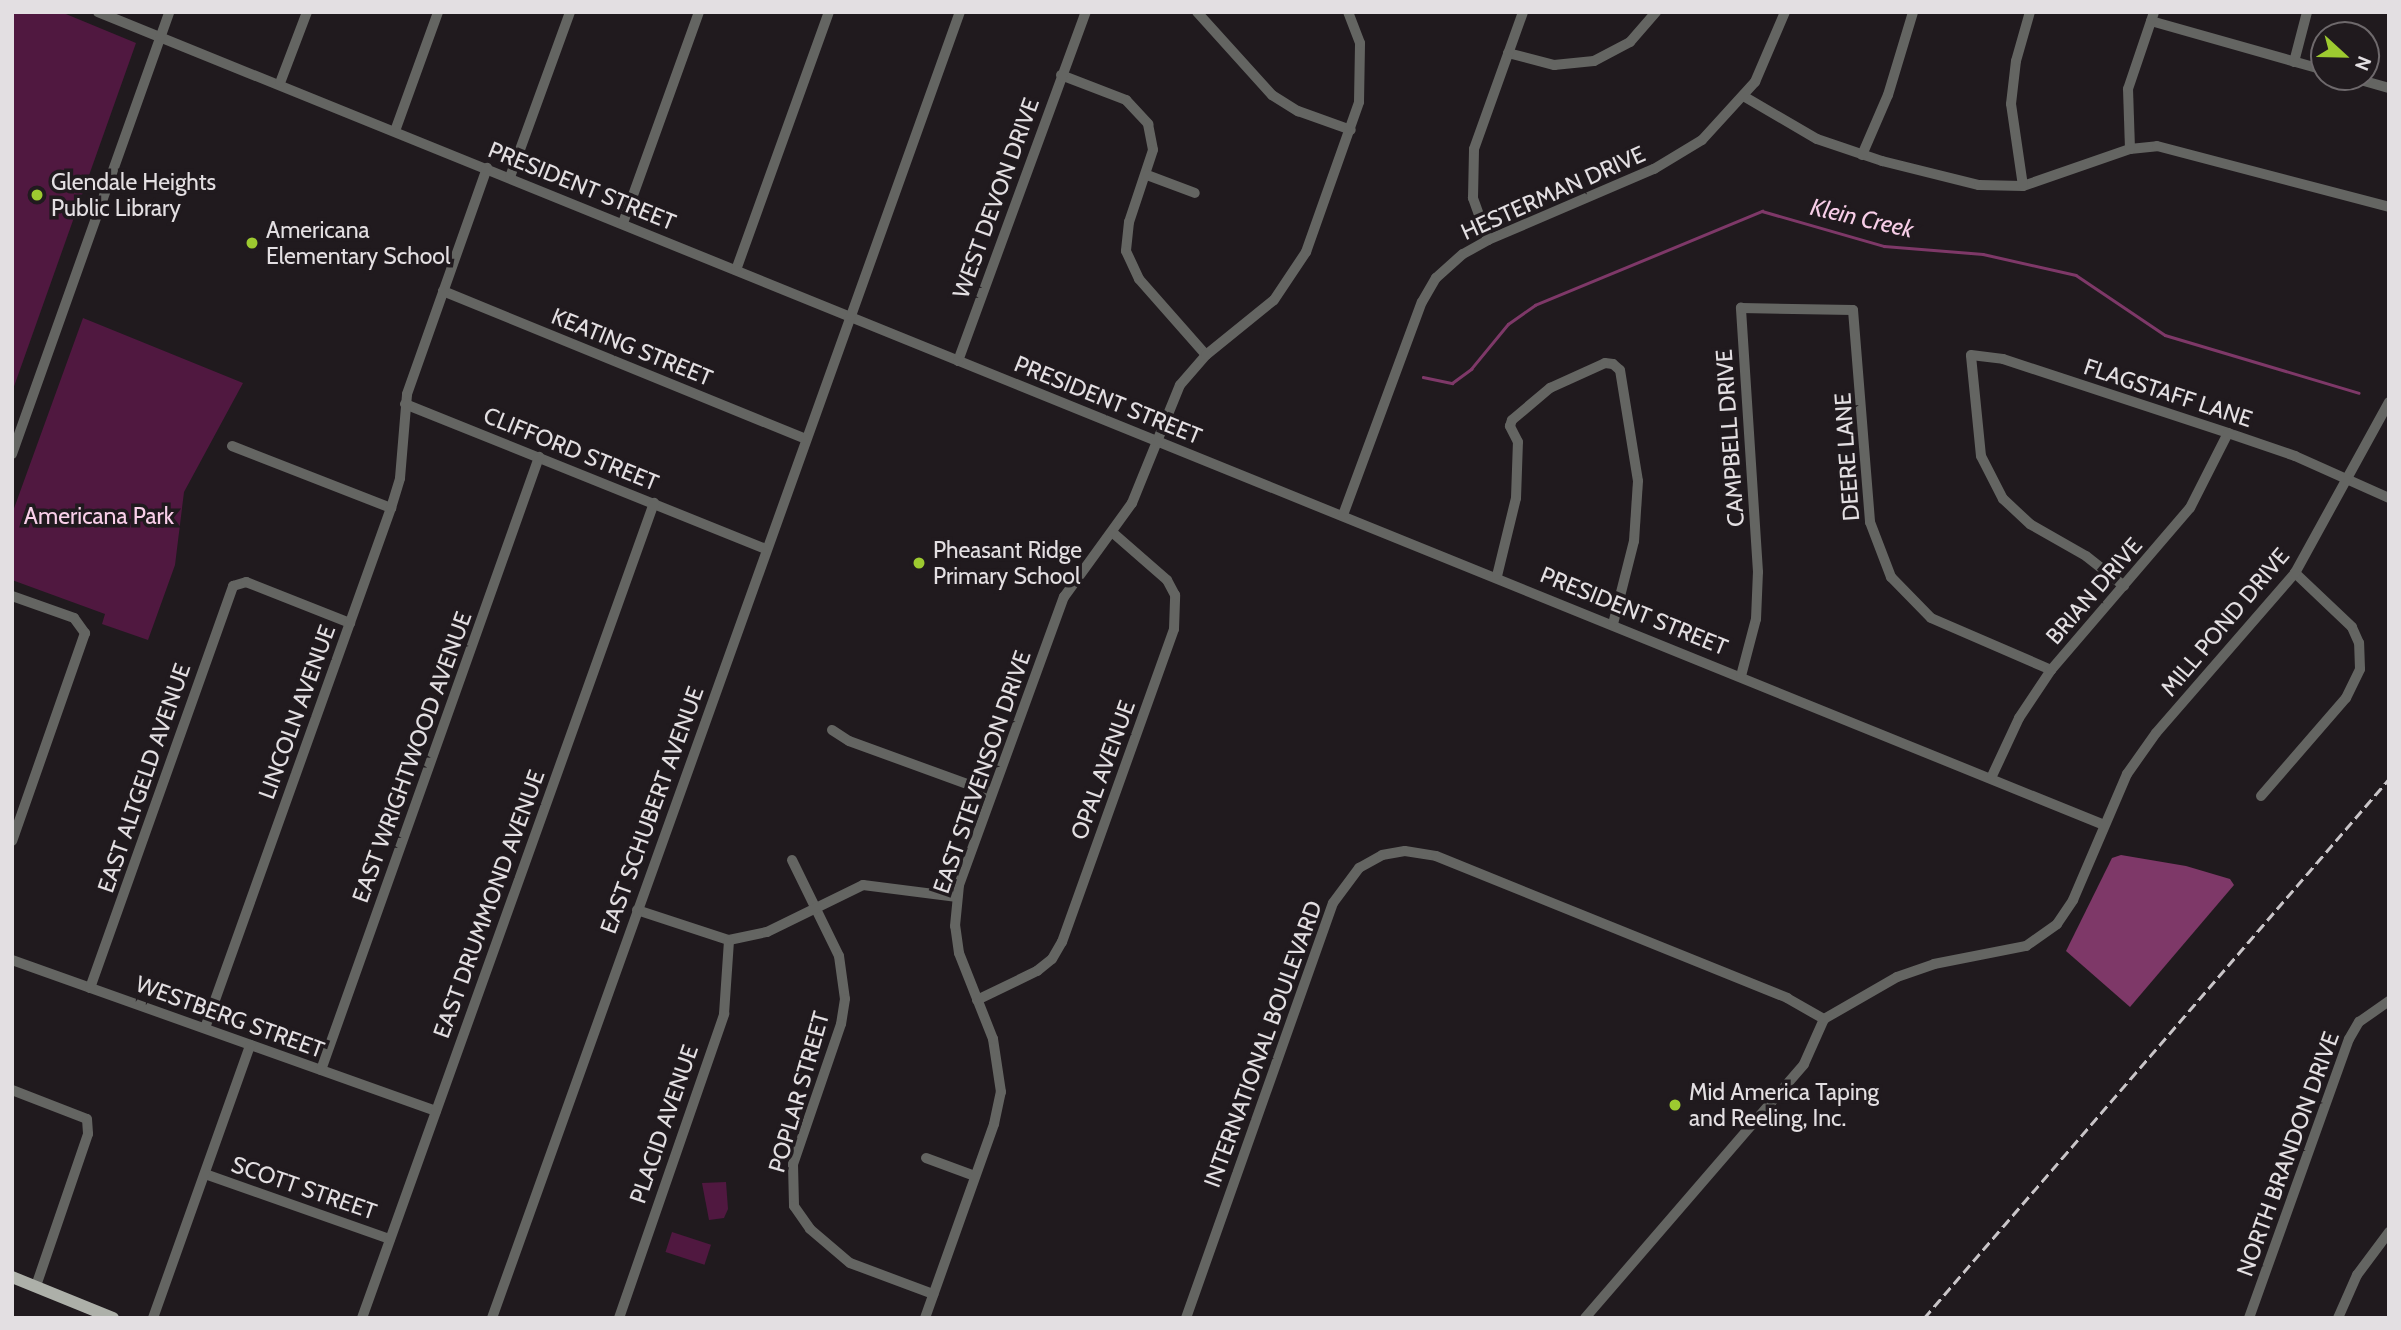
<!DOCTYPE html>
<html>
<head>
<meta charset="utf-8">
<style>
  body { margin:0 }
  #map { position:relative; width:2401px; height:1330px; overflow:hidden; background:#201a1e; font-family:Cabin,sans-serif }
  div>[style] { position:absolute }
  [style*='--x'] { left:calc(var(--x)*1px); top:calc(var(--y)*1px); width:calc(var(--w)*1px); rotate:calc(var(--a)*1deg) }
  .green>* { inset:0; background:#501840; transform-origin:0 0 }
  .water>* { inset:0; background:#7e3868 }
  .stream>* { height:2.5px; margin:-1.25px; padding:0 1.25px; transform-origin:1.25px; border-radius:1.25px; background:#7e3868 }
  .minor>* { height:10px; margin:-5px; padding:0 5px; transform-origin:5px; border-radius:5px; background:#646562 }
  .major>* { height:12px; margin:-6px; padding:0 6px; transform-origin:6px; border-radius:6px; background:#adb0a9 }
  .rail>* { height:2.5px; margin-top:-1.25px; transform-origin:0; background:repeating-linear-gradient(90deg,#c9c5c8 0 10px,transparent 0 15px) }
  .dots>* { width:19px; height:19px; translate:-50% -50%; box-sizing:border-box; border:4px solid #201a1e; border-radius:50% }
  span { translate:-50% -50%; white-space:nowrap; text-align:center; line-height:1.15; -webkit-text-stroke:7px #201a1e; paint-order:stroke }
  .poi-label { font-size:23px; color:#e3dfe2 }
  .left { translate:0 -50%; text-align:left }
  .street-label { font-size:23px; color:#e3dfe2 }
  .park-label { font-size:23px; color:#f9cfe9 }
  .water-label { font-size:24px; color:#f8cee8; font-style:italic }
  .frame { position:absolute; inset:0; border:14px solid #e3dfe2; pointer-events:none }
  .north { position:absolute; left:2310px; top:21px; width:70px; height:70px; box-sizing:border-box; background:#201a1e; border:2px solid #6e696c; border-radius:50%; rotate:112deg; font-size:19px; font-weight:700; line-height:28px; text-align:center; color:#e3dfe2 }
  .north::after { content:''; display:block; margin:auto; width:24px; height:32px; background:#9dca30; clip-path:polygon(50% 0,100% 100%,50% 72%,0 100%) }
</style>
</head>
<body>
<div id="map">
  <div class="green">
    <i style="clip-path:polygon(12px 12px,61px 12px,136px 43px,12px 392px)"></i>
    <i style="clip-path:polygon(83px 318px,243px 383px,184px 492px,175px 565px,148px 640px,102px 624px,105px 614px,12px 580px,12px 514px)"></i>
    <i style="clip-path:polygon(726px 1182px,728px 1209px,724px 1218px,709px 1220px,702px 1183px)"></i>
    <i style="left:672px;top:1232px;width:41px;height:21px;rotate:18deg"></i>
  </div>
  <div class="water">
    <i style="clip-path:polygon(2121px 855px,2186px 866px,2230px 879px,2234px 885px,2130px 1007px,2066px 951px,2112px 858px)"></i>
  </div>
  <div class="stream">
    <i style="--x:1423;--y:377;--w:30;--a:12"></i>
    <i style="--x:1452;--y:383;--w:24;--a:-36"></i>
    <i style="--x:1471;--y:369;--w:58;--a:-50.6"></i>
    <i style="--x:1508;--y:324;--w:33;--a:-35"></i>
    <i style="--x:1535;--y:305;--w:246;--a:-22.5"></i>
    <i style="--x:1762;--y:211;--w:127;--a:16"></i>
    <i style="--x:1884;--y:246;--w:99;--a:4.6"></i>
    <i style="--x:1983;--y:254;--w:95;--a:12.7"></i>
    <i style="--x:2076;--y:275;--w:107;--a:34"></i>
    <i style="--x:2165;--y:335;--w:202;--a:16.6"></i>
  </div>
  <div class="minor">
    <i style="--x:98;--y:12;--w:2162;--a:22.06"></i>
    <i style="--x:1197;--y:12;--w:112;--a:47.9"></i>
    <i style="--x:1272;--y:95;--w:31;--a:32"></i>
    <i style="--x:1298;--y:111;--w:56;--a:19.7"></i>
    <i style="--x:2151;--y:21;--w:180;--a:15.8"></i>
    <i style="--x:1508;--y:53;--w:48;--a:14.6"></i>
    <i style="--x:1554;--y:65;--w:40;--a:-5.7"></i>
    <i style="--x:1594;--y:61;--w:41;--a:-27.8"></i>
    <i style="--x:1630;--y:42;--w:40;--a:-49"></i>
    <i style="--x:2294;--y:62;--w:52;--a:-75.4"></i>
    <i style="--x:1061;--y:75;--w:70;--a:21"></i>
    <i style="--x:1126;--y:100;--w:33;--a:47"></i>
    <i style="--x:1148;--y:124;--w:26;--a:79"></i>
    <i style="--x:1153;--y:150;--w:76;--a:108.4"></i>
    <i style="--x:1129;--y:222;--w:29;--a:96"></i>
    <i style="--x:1126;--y:251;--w:31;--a:65"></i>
    <i style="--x:1139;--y:279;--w:101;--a:48.6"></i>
    <i style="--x:2350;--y:77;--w:41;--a:15.8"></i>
    <i style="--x:280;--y:83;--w:76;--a:-69.2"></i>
    <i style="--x:1745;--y:97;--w:83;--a:30.3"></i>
    <i style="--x:1817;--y:139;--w:69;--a:18.7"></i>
    <i style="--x:1882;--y:161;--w:100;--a:13.9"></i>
    <i style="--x:1979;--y:185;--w:44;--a:1.3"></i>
    <i style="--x:2023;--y:186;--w:113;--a:-19.1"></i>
    <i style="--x:2130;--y:149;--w:27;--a:-6"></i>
    <i style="--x:2157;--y:146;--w:240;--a:14.7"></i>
    <i style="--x:395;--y:131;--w:127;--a:-70.1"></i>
    <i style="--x:2130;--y:149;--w:60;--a:-91.9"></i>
    <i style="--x:2128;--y:89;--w:81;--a:-71.3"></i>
    <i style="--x:1862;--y:155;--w:65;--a:-66.6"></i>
    <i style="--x:1888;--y:95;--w:87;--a:-73.2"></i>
    <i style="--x:1147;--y:175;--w:51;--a:20.6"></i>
    <i style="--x:510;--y:177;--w:176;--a:-70"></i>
    <i style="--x:2023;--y:186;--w:83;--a:-98.3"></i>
    <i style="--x:2011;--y:104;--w:43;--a:-83.4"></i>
    <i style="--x:2016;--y:61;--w:51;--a:-74.1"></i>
    <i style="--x:623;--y:223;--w:224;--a:-70.2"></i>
    <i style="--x:1488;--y:240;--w:45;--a:-109.7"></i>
    <i style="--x:1473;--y:198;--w:49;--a:-88.8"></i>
    <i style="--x:1474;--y:149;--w:145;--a:-70.3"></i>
    <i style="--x:736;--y:270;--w:274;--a:-70.2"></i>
    <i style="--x:443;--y:291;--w:391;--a:22.2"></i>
    <i style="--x:958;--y:361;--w:372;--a:-69.9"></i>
    <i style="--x:405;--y:404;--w:389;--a:21.9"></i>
    <i style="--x:232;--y:446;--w:171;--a:21.3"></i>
    <i style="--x:12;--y:454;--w:469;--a:-70.4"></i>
    <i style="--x:1343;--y:515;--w:227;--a:-69.7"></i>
    <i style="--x:1422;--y:302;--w:28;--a:-60"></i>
    <i style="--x:1436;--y:278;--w:36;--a:-42"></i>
    <i style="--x:1463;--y:254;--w:29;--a:-29"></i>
    <i style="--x:1488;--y:240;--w:181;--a:-23.2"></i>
    <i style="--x:1654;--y:169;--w:56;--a:-31.1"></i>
    <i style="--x:1702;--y:140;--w:79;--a:-47.6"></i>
    <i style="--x:1755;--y:82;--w:76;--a:-66.8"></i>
    <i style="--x:1497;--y:576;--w:80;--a:-76.3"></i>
    <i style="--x:1516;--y:498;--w:56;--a:-88"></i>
    <i style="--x:1518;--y:442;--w:18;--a:-117"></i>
    <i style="--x:1510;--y:426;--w:6;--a:-72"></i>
    <i style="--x:1512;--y:420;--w:50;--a:-40.1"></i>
    <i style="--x:1550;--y:388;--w:60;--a:-24.4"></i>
    <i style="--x:1605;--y:363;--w:8;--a:7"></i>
    <i style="--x:1613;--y:364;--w:9;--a:41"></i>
    <i style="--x:1620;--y:370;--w:112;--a:80.8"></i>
    <i style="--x:1638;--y:481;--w:60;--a:93.8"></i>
    <i style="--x:1634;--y:541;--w:86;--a:104.2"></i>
    <i style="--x:2124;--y:586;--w:48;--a:-141.7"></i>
    <i style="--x:2086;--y:556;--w:64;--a:-150.3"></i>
    <i style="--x:2030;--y:524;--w:37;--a:-137"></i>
    <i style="--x:2003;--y:499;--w:48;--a:-117.1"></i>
    <i style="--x:1981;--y:456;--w:101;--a:-95.7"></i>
    <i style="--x:1971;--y:355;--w:32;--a:7"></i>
    <i style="--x:2003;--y:359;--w:237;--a:18.2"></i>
    <i style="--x:2228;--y:433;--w:71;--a:18.9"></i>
    <i style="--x:2295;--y:456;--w:103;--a:24.1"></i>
    <i style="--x:12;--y:596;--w:66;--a:19.5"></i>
    <i style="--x:74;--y:618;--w:19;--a:54"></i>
    <i style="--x:85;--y:633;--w:220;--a:109.3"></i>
    <i style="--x:1741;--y:676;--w:59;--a:-75.3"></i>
    <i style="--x:1756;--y:619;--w:47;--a:-87.6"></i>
    <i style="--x:1758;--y:572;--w:265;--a:-93.7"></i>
    <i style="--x:1741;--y:308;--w:112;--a:1"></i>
    <i style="--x:1853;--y:310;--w:213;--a:85.4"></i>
    <i style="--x:1870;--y:522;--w:59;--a:69.1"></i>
    <i style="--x:1891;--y:577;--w:57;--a:45.7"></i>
    <i style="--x:1931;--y:618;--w:131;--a:23.4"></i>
    <i style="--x:832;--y:730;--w:20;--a:33"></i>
    <i style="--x:849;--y:741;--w:152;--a:20"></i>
    <i style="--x:1992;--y:776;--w:64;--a:-65"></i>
    <i style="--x:2019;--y:718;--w:58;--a:-56.3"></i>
    <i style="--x:2051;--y:670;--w:213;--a:-49.4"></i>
    <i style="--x:2190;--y:508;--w:84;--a:-63.1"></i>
    <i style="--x:2261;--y:796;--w:130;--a:-49.1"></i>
    <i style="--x:2346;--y:698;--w:32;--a:-64"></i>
    <i style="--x:2360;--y:669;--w:26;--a:-92"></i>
    <i style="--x:2359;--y:643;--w:17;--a:-114"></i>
    <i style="--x:2352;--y:627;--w:79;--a:-136.5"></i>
    <i style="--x:792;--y:860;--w:107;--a:63.9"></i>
    <i style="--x:839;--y:956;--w:43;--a:82.1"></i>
    <i style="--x:845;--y:999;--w:25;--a:99"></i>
    <i style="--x:841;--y:1024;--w:148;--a:108.9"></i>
    <i style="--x:793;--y:1164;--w:42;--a:88.6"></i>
    <i style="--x:794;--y:1206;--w:28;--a:55"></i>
    <i style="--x:810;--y:1229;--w:52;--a:40.4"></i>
    <i style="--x:850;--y:1263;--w:89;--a:20.5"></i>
    <i style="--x:637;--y:910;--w:97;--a:18.1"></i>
    <i style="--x:729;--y:940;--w:39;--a:-12"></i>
    <i style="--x:767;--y:932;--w:107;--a:-26.1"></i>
    <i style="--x:863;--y:885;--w:95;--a:7.3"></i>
    <i style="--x:12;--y:960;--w:450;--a:19.6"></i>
    <i style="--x:90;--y:988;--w:427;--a:-70.4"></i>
    <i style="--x:233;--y:586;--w:14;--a:-17"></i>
    <i style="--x:246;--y:582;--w:112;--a:21.5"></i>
    <i style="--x:977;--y:1000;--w:67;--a:-25.8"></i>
    <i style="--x:1037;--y:971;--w:19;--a:-39"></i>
    <i style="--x:1052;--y:959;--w:20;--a:-60"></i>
    <i style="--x:1062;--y:942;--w:332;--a:-70.3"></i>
    <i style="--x:1174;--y:629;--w:34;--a:-88"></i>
    <i style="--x:1175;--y:595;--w:17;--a:-118"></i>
    <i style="--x:1167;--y:580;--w:73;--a:-138.9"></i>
    <i style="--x:205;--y:1028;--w:552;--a:-70.32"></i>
    <i style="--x:391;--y:508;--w:31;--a:-73"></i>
    <i style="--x:400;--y:478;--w:84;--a:-85.2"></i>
    <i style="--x:407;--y:394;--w:240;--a:-70.5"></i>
    <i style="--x:321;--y:1070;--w:651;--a:-70.42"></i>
    <i style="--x:12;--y:1090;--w:80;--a:21.1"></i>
    <i style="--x:87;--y:1119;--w:15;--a:86"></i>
    <i style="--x:88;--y:1134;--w:161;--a:108.9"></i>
    <i style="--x:926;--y:1158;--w:52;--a:20.2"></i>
    <i style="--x:205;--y:1174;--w:196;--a:19.4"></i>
    <i style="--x:153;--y:1318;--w:290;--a:-70.4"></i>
    <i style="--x:362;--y:1318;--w:866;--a:-70.29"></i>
    <i style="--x:492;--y:1318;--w:1387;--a:-70.29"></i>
    <i style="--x:619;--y:1318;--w:322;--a:-70.9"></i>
    <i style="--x:724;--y:1014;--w:74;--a:-86.1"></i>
    <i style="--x:925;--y:1318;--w:206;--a:-70.4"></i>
    <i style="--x:994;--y:1124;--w:33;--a:-78"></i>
    <i style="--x:1001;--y:1092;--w:54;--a:-98.6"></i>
    <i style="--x:993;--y:1039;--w:92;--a:-111.6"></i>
    <i style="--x:959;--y:953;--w:27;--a:-98"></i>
    <i style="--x:955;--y:926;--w:41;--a:-84.4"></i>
    <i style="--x:959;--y:885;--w:307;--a:-70"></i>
    <i style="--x:1064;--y:597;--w:116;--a:-54.1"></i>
    <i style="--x:1132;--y:503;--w:127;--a:-67.9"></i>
    <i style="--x:1180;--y:385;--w:40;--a:-49"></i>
    <i style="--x:1206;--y:355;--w:87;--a:-39"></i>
    <i style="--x:1274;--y:300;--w:58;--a:-56.3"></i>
    <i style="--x:1306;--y:252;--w:159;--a:-70.5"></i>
    <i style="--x:1359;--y:102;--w:59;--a:-89"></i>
    <i style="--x:1360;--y:43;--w:33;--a:-111"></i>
    <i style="--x:1186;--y:1318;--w:440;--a:-70.5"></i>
    <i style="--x:1333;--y:903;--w:44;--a:-53.4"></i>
    <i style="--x:1359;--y:868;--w:26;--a:-29"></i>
    <i style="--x:1382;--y:855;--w:23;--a:-10"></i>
    <i style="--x:1405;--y:851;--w:31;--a:9"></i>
    <i style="--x:1436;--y:856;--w:379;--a:22"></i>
    <i style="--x:1787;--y:998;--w:43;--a:29.6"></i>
    <i style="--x:1585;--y:1318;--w:335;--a:-49.2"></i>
    <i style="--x:1804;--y:1064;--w:49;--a:-66"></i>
    <i style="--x:1824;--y:1019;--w:84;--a:-29.9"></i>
    <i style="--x:1897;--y:977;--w:39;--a:-19"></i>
    <i style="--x:1934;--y:964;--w:94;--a:-11.1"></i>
    <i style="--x:2026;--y:946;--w:38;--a:-35"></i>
    <i style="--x:2057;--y:924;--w:29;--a:-56"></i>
    <i style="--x:2073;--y:900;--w:137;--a:-66.8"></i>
    <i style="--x:2127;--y:774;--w:50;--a:-54.7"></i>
    <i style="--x:2156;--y:733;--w:212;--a:-49"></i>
    <i style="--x:2295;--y:573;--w:195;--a:-61.2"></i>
    <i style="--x:2249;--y:1318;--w:296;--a:-70.3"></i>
    <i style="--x:2349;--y:1039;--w:20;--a:-60"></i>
    <i style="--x:2359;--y:1022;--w:37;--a:-35"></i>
    <i style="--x:2338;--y:1318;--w:47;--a:-66.2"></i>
    <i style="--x:2357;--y:1275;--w:54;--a:-53.3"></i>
  </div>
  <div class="major">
    <i style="--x:12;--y:1277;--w:109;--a:22.1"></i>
  </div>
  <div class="rail">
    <i style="--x:1924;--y:1318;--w:712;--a:-49.22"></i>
  </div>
  <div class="dots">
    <i style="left:37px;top:195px;background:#9dca30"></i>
    <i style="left:252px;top:243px;background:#9dca30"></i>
    <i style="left:919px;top:563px;background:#9dca30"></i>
    <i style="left:1675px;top:1105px;background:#9dca30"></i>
  </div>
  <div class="poi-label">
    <span class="left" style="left:51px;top:195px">Glendale Heights<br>Public Library</span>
    <span class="left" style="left:266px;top:243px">Americana<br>Elementary School</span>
    <span class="left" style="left:933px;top:563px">Pheasant Ridge<br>Primary School</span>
    <span class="left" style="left:1689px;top:1105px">Mid America Taping<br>and Reeling, Inc.</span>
  </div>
  <div class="street-label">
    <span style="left:582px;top:186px;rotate:22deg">PRESIDENT STREET</span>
    <span style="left:1553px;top:193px;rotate:-24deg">HESTERMAN DRIVE</span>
    <span style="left:996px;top:198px;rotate:-70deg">WEST DEVON DRIVE</span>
    <span style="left:632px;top:347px;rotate:22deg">KEATING STREET</span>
    <span style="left:2168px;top:393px;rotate:18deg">FLAGSTAFF LANE</span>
    <span style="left:1108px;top:400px;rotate:22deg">PRESIDENT STREET</span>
    <span style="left:1730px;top:438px;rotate:-94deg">CAMPBELL DRIVE</span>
    <span style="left:571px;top:449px;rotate:22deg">CLIFFORD STREET</span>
    <span style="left:1847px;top:457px;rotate:-94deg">DEERE LANE</span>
    <span style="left:2094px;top:591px;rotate:-49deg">BRIAN DRIVE</span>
    <span style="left:1634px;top:611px;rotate:22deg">PRESIDENT STREET</span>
    <span style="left:2225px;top:622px;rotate:-50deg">MILL POND DRIVE</span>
    <span style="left:297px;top:712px;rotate:-70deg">LINCOLN AVENUE</span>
    <span style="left:412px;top:757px;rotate:-70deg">EAST WRIGHTWOOD AVENUE</span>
    <span style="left:1103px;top:770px;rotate:-70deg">OPAL AVENUE</span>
    <span style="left:982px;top:772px;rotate:-71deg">EAST STEVENSON DRIVE</span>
    <span style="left:144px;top:778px;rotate:-71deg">EAST ALTGELD AVENUE</span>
    <span style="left:652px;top:810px;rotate:-70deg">EAST SCHUBERT AVENUE</span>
    <span style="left:489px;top:904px;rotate:-70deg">EAST DRUMMOND AVENUE</span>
    <span style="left:230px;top:1017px;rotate:20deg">WESTBERG STREET</span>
    <span style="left:1263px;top:1044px;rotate:-70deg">INTERNATIONAL BOULEVARD</span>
    <span style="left:799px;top:1092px;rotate:-74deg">POPLAR STREET</span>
    <span style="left:664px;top:1124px;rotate:-71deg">PLACID AVENUE</span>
    <span style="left:2288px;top:1154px;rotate:-70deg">NORTH BRANDON DRIVE</span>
    <span style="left:304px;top:1188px;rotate:19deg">SCOTT STREET</span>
  </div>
  <div class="park-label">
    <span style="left:99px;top:516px">Americana Park</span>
  </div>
  <div class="water-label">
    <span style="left:1862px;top:218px;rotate:13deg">Klein Creek</span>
  </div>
  <div class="frame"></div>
  <div class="north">N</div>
</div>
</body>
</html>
